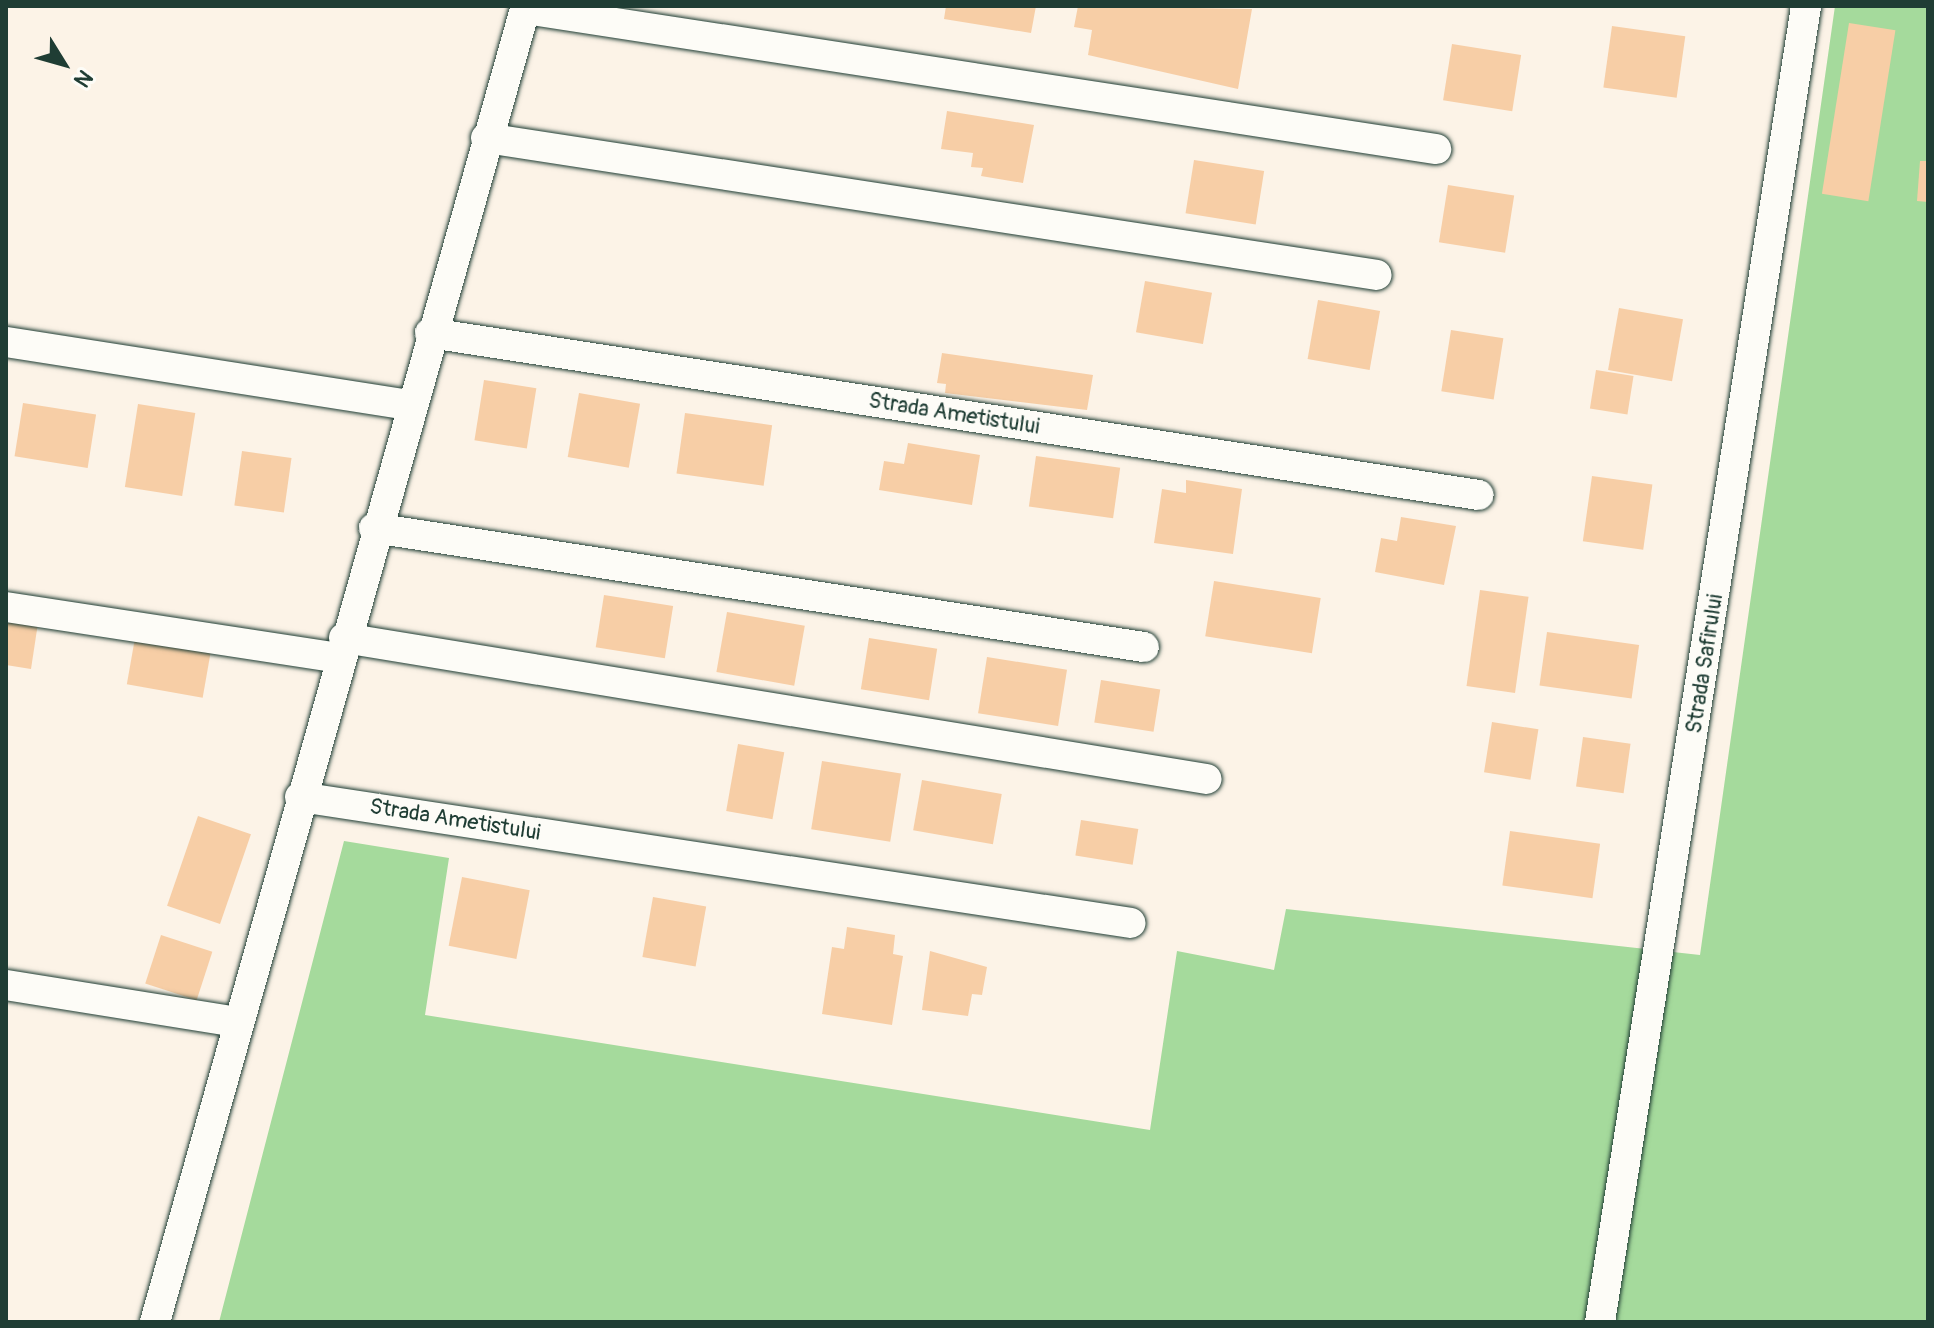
<!DOCTYPE html>
<html>
<head>
<meta charset="utf-8">
<style>
  body { margin:0 }
  #map { position:relative; width:1934px; height:1328px; overflow:hidden; background:#fcf3e7; font-family:Pangolin,sans-serif }
  div>[style] { position:absolute }
  [style*='--x'] { left:calc(var(--x)*1px); top:calc(var(--y)*1px); width:calc(var(--w)*1px); rotate:calc(var(--a)*1deg) }
  .green>* { inset:0; background:#a5da9c }
  .building>* { inset:0; background:#f7cea6; transform-origin:0 0 }
  .roads { filter:drop-shadow(0 0 2px #1f3d34) drop-shadow(0 0 2px #1f3d34) }
  .minor>* { height:30px; margin:-15px; padding:0 15px; transform-origin:15px; border-radius:15px; background:#fdfcf7 }
  span { translate:-50% -50%; white-space:nowrap; text-align:center; line-height:1.15; -webkit-text-stroke:8px #fdfcf7; paint-order:stroke }
  .street-label { font-size:22px; color:#1f3d34 }
  .frame { position:absolute; inset:0; border:8px solid #1f3d34; pointer-events:none }
  .north { position:absolute; left:24px; top:24px; width:80px; height:80px; -webkit-text-stroke:6px #fdfcf7; paint-order:stroke; rotate:127deg; font-size:22px; font-weight:700; line-height:32px; text-align:center; color:#1f3d34 }
  .north::after { content:''; display:block; margin:auto; width:28px; height:36px; background:#1f3d34; clip-path:polygon(50% 0,100% 100%,50% 72%,0 100%) }
</style>
</head>
<body>
<div id="map">
  <div class="green">
    <i style="clip-path:polygon(1835px 6px,1928px 6px,1928px 1322px,219px 1322px,344px 841px,449px 858px,425px 1015px,1150px 1130px,1177px 951px,1274px 970px,1286px 909px,1700px 955px)"></i>
  </div>
  <div class="building">
    <i style="clip-path:polygon(946px 6px,1036px 6px,1031px 33px,944px 19px)"></i>
    <i style="clip-path:polygon(1078px 6px,1252px 9px,1238px 89px,1088px 55px,1092px 30px,1074px 27px)"></i>
    <i style="left:1849px;top:23px;width:47px;height:173px;rotate:9deg"></i>
    <i style="left:1612px;top:26px;width:74px;height:62px;rotate:8deg"></i>
    <i style="left:1452px;top:44px;width:70px;height:57px;rotate:9deg"></i>
    <i style="clip-path:polygon(947px 111px,1034px 125px,1023px 183px,981px 176px,983px 168px,971px 167px,973px 153px,941px 149px)"></i>
    <i style="left:1194px;top:160px;width:71px;height:54px;rotate:9deg"></i>
    <i style="clip-path:polygon(1920px 161px,1928px 161px,1928px 202px,1917px 201px)"></i>
    <i style="left:1448px;top:185px;width:67px;height:58px;rotate:9deg"></i>
    <i style="left:1145px;top:281px;width:68px;height:52px;rotate:10deg"></i>
    <i style="left:1318px;top:300px;width:63px;height:60px;rotate:10deg"></i>
    <i style="left:1619px;top:308px;width:65px;height:63px;rotate:10deg"></i>
    <i style="left:1451px;top:330px;width:53px;height:62px;rotate:9deg"></i>
    <i style="clip-path:polygon(942px 353px,1093px 375px,1087px 410px,945px 393px,946px 384px,937px 383px)"></i>
    <i style="left:1596px;top:370px;width:38px;height:39px;rotate:9deg"></i>
    <i style="left:484px;top:380px;width:53px;height:61px;rotate:9deg"></i>
    <i style="left:579px;top:393px;width:62px;height:65px;rotate:10deg"></i>
    <i style="left:23px;top:403px;width:74px;height:54px;rotate:9deg"></i>
    <i style="left:138px;top:404px;width:58px;height:84px;rotate:9deg"></i>
    <i style="left:685px;top:413px;width:88px;height:61px;rotate:8deg"></i>
    <i style="clip-path:polygon(908px 443px,980px 455px,972px 505px,879px 490px,884px 461px,904px 464px)"></i>
    <i style="left:242px;top:451px;width:50px;height:55px;rotate:8deg"></i>
    <i style="left:1036px;top:456px;width:85px;height:51px;rotate:8deg"></i>
    <i style="left:1592px;top:476px;width:61px;height:66px;rotate:8deg"></i>
    <i style="clip-path:polygon(1186px 480px,1242px 489px,1233px 554px,1154px 543px,1162px 489px,1186px 493px)"></i>
    <i style="clip-path:polygon(1401px 517px,1456px 526px,1444px 585px,1375px 572px,1381px 538px,1397px 541px)"></i>
    <i style="left:1214px;top:581px;width:108px;height:56px;rotate:9deg"></i>
    <i style="left:1480px;top:590px;width:49px;height:97px;rotate:8deg"></i>
    <i style="left:604px;top:595px;width:70px;height:53px;rotate:9deg"></i>
    <i style="left:727px;top:612px;width:79px;height:61px;rotate:10deg"></i>
    <i style="clip-path:polygon(6px 618px,38px 623px,31px 669px,6px 665px)"></i>
    <i style="left:1547px;top:632px;width:93px;height:54px;rotate:8deg"></i>
    <i style="left:135px;top:638px;width:77px;height:47px;rotate:10deg"></i>
    <i style="left:869px;top:638px;width:69px;height:52px;rotate:9deg"></i>
    <i style="left:987px;top:657px;width:81px;height:57px;rotate:9deg"></i>
    <i style="left:1101px;top:680px;width:60px;height:43px;rotate:9deg"></i>
    <i style="left:1492px;top:722px;width:47px;height:51px;rotate:9deg"></i>
    <i style="left:1583px;top:737px;width:48px;height:50px;rotate:8deg"></i>
    <i style="left:738px;top:744px;width:47px;height:68px;rotate:10deg"></i>
    <i style="left:822px;top:761px;width:80px;height:69px;rotate:9deg"></i>
    <i style="left:922px;top:780px;width:81px;height:51px;rotate:10deg"></i>
    <i style="left:198px;top:816px;width:56px;height:95px;rotate:19deg"></i>
    <i style="left:1081px;top:820px;width:58px;height:36px;rotate:9deg"></i>
    <i style="left:1510px;top:831px;width:91px;height:55px;rotate:8deg"></i>
    <i style="left:462px;top:877px;width:69px;height:70px;rotate:11deg"></i>
    <i style="left:653px;top:897px;width:54px;height:61px;rotate:10deg"></i>
    <i style="clip-path:polygon(847px 927px,895px 935px,893px 954px,903px 956px,892px 1025px,822px 1014px,832px 947px,844px 949px)"></i>
    <i style="left:161px;top:935px;width:54px;height:51px;rotate:18deg"></i>
    <i style="clip-path:polygon(930px 951px,987px 967px,982px 995px,972px 994px,968px 1016px,922px 1010px)"></i>
  </div>
  <div class="roads">
    <div class="minor">
      <i style="--x:525;--y:9;--w:922;--a:8.74"></i>
      <i style="--x:486;--y:138;--w:901;--a:8.74"></i>
      <i style="--x:430;--y:333;--w:1061;--a:8.78"></i>
      <i style="--x:6;--y:342;--w:408;--a:8.9"></i>
      <i style="--x:374;--y:528;--w:779;--a:8.79"></i>
      <i style="--x:6;--y:607;--w:337;--a:8.7"></i>
      <i style="--x:344;--y:638;--w:874;--a:9.28"></i>
      <i style="--x:300;--y:797;--w:840;--a:8.62"></i>
      <i style="--x:6;--y:985;--w:234;--a:9.1"></i>
      <i style="--x:155;--y:1322;--w:1367;--a:-74.26"></i>
      <i style="--x:1600;--y:1322;--w:1332;--a:-81.1"></i>
    </div>
  </div>
  <div class="street-label">
    <span style="left:954px;top:414px;rotate:9deg">Strada Ametistului</span>
    <span style="left:1705px;top:664px;rotate:-81deg">Strada Safirului</span>
    <span style="left:455px;top:820px;rotate:9deg">Strada Ametistului</span>
  </div>
  <div class="frame"></div>
  <div class="north">N</div>
</div>
</body>
</html>
